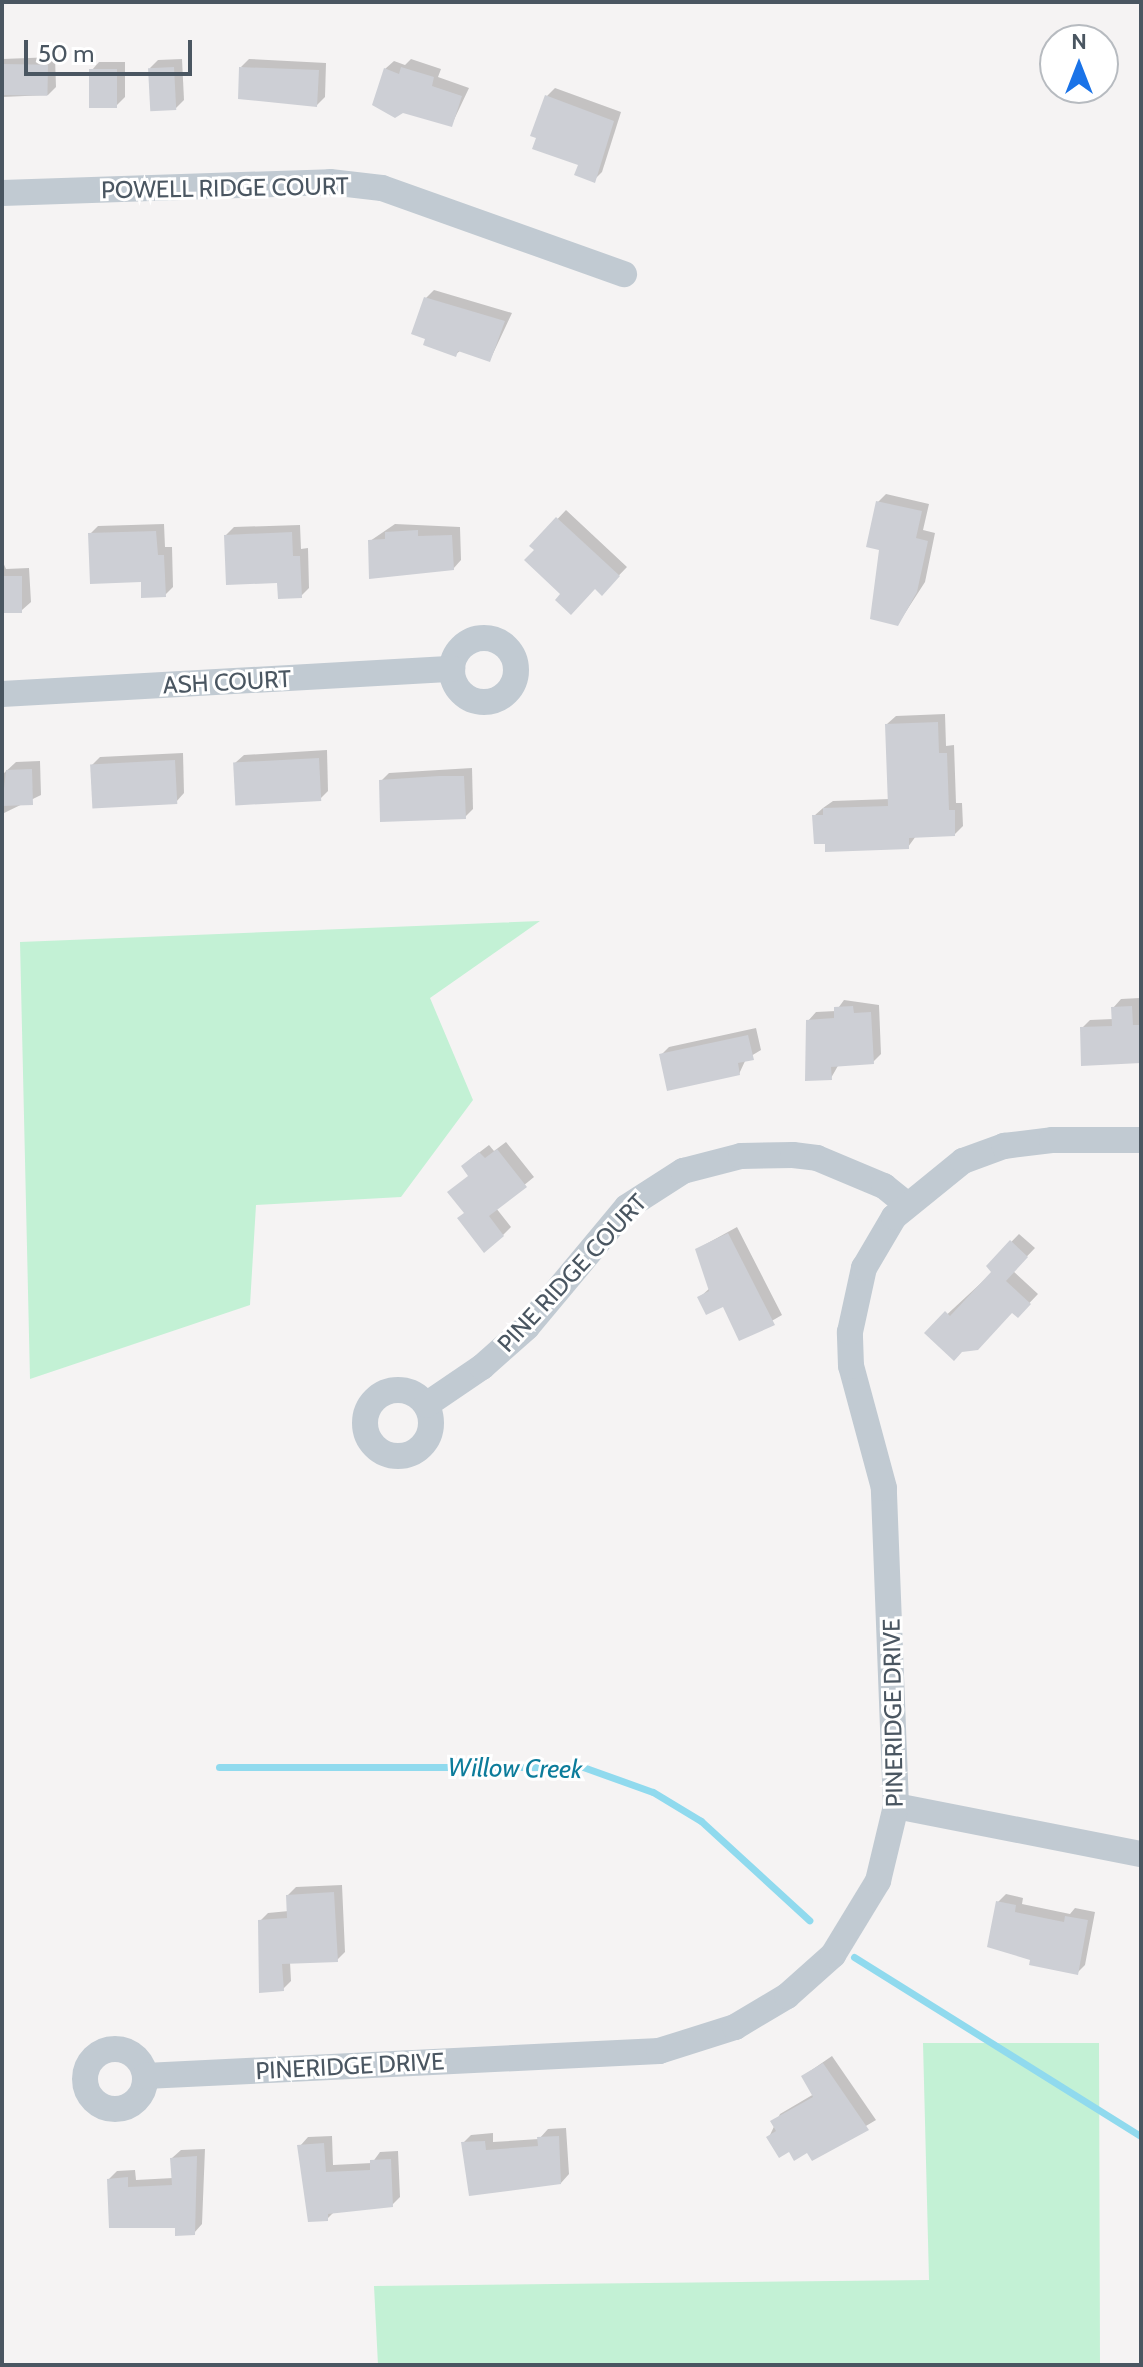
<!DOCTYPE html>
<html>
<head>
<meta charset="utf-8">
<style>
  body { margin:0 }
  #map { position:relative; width:1143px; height:2367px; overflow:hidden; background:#f5f3f3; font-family:Cabin,sans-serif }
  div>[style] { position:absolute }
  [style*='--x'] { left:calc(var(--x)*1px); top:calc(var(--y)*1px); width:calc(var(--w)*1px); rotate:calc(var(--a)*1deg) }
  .green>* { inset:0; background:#c3f1d5 }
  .shadow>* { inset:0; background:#0003 }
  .stream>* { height:7px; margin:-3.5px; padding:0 3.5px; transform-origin:3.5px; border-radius:3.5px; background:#90daee }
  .building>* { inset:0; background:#cdcfd5; transform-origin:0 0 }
  .street>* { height:26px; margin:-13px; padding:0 13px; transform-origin:13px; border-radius:13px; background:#c1cad2 }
  .street>.ring { margin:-13px; padding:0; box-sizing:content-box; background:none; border:26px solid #c1cad2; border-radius:50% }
  span { translate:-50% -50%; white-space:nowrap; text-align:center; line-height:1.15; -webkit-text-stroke:6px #fff; paint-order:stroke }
  .street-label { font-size:24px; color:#4a5661 }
  .water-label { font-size:26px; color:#0c7c9b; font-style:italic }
  .frame { position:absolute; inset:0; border:4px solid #4a5661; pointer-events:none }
  .north { position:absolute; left:1039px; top:24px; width:80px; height:80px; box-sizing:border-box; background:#fff; border:2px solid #b7bbc0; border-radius:50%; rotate:0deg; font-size:22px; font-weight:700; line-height:32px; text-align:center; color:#4a5661 }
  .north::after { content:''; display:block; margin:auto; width:28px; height:36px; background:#1a73e8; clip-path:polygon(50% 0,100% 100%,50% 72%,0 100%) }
  .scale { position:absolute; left:24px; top:40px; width:168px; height:36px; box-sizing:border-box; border:4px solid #4a5661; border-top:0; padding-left:10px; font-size:24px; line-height:28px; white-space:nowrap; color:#4a5661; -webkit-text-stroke:6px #fff; paint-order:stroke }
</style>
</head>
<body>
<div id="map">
  <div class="green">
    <i style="clip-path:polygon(540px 921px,430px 998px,473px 1100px,401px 1197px,256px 1205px,250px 1305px,30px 1379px,20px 942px)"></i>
    <i style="clip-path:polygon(923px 2043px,1099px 2043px,1100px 2365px,378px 2365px,374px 2286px,929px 2280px)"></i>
  </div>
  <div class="shadow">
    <i style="clip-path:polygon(55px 57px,56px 87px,48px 95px,2px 97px,2px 59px)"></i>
    <i style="clip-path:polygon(182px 59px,184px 100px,176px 108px,150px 68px,158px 60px)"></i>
    <i style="clip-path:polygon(249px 59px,326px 63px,325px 97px,317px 105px,241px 67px)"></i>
    <i style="clip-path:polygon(411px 59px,441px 69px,438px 77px,469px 88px,452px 124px,385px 69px,394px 61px,405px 65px)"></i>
    <i style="clip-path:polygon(99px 62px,125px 62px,125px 97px,116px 106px,91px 71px)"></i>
    <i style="clip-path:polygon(555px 88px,621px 112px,602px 172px,594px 180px,580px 164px,547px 96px)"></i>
    <i style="clip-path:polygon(434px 290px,512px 313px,490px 360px,461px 350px,455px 355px,426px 298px)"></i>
    <i style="clip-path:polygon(886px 494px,929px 504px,923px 530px,935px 533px,925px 582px,898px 624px,881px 549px,878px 502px)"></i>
    <i style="clip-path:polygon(566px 510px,627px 567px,602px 593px,595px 587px,563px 594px,532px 546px)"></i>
    <i style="clip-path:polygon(164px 524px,165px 547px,172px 547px,173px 587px,165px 595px,90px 534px,98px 526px)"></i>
    <i style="clip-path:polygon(395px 524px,460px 527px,461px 560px,453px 569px,370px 541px)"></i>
    <i style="clip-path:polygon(300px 525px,301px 549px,308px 548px,309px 588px,301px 596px,226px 535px,234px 527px)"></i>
    <i style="clip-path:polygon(2px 560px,6px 569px,29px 568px,31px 602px,22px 610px,2px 611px)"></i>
    <i style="clip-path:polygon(945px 714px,946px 746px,954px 745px,956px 803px,962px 803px,963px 826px,955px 834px,916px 836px,908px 847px,827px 842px,814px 816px,823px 808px,833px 801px,890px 799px,887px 724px,896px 716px)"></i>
    <i style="clip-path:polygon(327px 750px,328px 791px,320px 799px,235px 763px,244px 755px)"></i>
    <i style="clip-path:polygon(183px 753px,184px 793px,176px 802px,92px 765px,100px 757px)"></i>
    <i style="clip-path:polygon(40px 761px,41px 795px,2px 814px,2px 775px,16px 762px)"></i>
    <i style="clip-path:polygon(472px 768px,473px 809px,465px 817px,381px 781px,389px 773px)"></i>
    <i style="clip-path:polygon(1140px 998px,1141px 1061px,1082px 1028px,1090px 1020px,1113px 1019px,1113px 1008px,1121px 999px)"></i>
    <i style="clip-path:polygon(844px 1000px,879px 1005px,881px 1054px,873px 1062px,839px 1064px,831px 1078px,808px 1021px,816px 1012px,836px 1011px)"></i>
    <i style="clip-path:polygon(756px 1028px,761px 1050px,746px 1059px,739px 1074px,661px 1055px,669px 1047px)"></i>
    <i style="clip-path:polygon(506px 1142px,534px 1177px,496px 1208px,511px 1227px,503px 1235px,466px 1212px,472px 1158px,489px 1145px,494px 1151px)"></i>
    <i style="clip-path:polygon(737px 1227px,782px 1315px,740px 1339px,724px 1304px,700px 1297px,711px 1287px,697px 1249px)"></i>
    <i style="clip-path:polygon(1019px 1234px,1035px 1248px,1013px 1271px,1038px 1294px,1018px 1315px,1012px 1310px,927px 1333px,994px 1271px,988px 1266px)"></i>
    <i style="clip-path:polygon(342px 1885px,345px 1952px,337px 1960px,290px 1962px,291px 1981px,283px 1989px,260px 1921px,268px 1913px,289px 1911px,288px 1895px,296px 1887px)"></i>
    <i style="clip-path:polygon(1006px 1894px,1023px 1898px,1022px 1904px,1070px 1914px,1075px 1908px,1095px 1912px,1085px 1965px,1077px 1973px,1032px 1958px,998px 1902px)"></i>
    <i style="clip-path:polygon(832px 2056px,876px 2120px,812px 2158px,808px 2150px,789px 2149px,769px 2137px,780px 2114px,814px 2094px,803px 2076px)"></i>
    <i style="clip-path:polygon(566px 2128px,569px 2174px,561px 2183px,463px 2143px,471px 2135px,493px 2133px,493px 2142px,539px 2139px,548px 2129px)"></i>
    <i style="clip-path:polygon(332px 2136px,333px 2165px,372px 2163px,380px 2152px,398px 2151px,400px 2197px,392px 2205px,335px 2211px,327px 2219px,300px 2146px,308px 2137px)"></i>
    <i style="clip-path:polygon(205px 2149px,202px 2224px,194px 2233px,109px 2179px,117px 2171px,135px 2170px,136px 2180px,173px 2178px,172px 2158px,181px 2150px)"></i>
  </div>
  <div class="stream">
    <i style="--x:219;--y:1767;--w:364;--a:0"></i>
    <i style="--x:583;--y:1767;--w:74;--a:19.7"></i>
    <i style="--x:653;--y:1792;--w:56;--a:31.1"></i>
    <i style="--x:701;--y:1821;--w:147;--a:42.5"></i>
    <i style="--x:854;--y:1957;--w:338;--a:32"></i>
  </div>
  <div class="building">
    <i style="left:2px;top:64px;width:46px;height:31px;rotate:1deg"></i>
    <i style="left:174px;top:67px;width:43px;height:26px;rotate:87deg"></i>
    <i style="clip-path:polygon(239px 67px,319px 70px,317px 107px,238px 99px)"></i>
    <i style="clip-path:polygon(401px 67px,434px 77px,432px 86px,462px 96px,452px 127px,403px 113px,395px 118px,372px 105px,384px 68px,399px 74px)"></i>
    <i style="left:117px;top:69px;width:39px;height:28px;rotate:90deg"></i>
    <i style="clip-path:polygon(545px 95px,614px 121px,595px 183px,574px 175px,578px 165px,532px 149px,536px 138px,530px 136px)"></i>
    <i style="clip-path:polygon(424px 297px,505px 321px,490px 362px,458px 351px,456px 357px,423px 345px,425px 339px,411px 334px)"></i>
    <i style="clip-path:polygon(876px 501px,922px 511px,916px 538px,928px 541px,917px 592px,898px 626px,870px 619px,879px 550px,866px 547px)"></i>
    <i style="clip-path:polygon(556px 517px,620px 576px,602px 596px,595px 589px,571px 615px,555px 600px,560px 594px,524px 560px,534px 550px,529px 546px)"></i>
    <i style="clip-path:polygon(418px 530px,418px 536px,452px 535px,454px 570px,369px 579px,368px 540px,385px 539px,385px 532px)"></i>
    <i style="clip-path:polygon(156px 531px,158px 555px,164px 555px,166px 597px,141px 598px,141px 582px,90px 584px,88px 533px)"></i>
    <i style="clip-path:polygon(292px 532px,293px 556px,300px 556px,302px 598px,278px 599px,277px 583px,226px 585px,224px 535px)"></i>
    <i style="left:2px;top:576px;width:20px;height:37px"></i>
    <i style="clip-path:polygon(938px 722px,939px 753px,947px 753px,949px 810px,955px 810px,955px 836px,909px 838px,909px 849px,825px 852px,825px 844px,814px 844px,812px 815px,823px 815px,823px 808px,888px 806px,885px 724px)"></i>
    <i style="left:319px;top:758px;width:43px;height:86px;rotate:87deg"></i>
    <i style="left:175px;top:760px;width:44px;height:85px;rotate:87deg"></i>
    <i style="clip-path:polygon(32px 769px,33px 805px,2px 806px,6px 770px)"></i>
    <i style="clip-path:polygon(439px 776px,464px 776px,466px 819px,380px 822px,379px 780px)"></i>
    <i style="clip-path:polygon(853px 1006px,854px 1013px,871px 1012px,874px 1064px,831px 1067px,832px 1080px,805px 1081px,806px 1020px,834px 1018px,834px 1007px)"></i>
    <i style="clip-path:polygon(1132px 1006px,1133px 1025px,1141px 1025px,1141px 1063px,1081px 1066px,1080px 1027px,1112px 1026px,1111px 1007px)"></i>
    <i style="clip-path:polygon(748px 1035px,754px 1060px,738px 1063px,740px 1075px,667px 1091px,659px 1054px)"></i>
    <i style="clip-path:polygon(497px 1149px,527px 1187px,489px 1216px,504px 1236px,484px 1253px,457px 1218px,464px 1213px,447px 1192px,468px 1176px,461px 1166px,479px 1152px,485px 1158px)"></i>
    <i style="clip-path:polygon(728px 1233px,775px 1325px,739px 1341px,723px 1307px,706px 1315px,697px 1297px,709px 1291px,695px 1249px)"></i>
    <i style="clip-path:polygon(1010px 1240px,1028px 1257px,1006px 1281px,1031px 1304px,1018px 1318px,1012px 1313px,978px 1350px,962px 1352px,954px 1361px,924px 1333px,945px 1311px,950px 1316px,991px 1272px,986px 1266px)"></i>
    <i style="clip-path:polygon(334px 1892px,338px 1962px,282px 1964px,284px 1991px,259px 1993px,258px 1920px,287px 1918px,286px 1895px)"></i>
    <i style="clip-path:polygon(996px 1901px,1016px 1905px,1015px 1912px,1064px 1922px,1065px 1916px,1088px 1920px,1078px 1975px,1029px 1965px,1030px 1960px,987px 1947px)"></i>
    <i style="clip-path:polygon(823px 2063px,869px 2130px,812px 2161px,807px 2153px,794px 2161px,789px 2152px,779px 2158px,766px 2137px,776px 2131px,770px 2121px,813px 2097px,801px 2076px)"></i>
    <i style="clip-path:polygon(559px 2136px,561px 2184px,469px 2196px,461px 2142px,485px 2141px,486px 2150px,538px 2146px,537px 2137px)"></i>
    <i style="clip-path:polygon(324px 2143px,326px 2172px,370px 2170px,370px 2160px,391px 2159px,393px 2207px,328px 2214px,328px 2221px,308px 2222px,297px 2145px)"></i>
    <i style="clip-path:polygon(197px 2156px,195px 2235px,175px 2236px,175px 2228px,109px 2228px,107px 2179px,128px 2177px,128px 2187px,172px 2185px,170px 2158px)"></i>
  </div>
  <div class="street">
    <i style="--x:2;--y:193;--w:328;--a:-1.9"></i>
    <i style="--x:330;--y:182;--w:52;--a:6.6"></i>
    <i style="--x:382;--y:188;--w:257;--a:19.6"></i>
    <i class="ring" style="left:452px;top:638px;width:38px;height:38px"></i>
    <i style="--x:2;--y:694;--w:451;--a:-3.2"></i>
    <i class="ring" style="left:365px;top:1390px;width:40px;height:40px"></i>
    <i style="--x:426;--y:1405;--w:68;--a:-34.2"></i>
    <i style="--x:482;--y:1367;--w:60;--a:-41.6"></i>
    <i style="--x:527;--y:1327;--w:156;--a:-50.2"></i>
    <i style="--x:627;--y:1207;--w:67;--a:-32.7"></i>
    <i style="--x:683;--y:1171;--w:60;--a:-14.5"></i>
    <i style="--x:741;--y:1156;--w:52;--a:-1.1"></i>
    <i style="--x:793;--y:1155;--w:24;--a:7"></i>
    <i style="--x:817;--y:1158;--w:73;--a:22.7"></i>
    <i style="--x:884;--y:1186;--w:28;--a:39"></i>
    <i style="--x:896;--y:1806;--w:250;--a:11.1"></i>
    <i class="ring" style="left:85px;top:2049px;width:34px;height:34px"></i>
    <i style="--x:145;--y:2076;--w:515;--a:-2.78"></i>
    <i style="--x:659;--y:2051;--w:80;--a:-17.5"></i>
    <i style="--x:735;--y:2027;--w:61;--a:-30.8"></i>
    <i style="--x:787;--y:1996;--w:62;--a:-41.7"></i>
    <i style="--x:833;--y:1955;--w:87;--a:-58.7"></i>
    <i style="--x:878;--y:1881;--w:77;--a:-76.5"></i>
    <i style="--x:896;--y:1806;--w:318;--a:-92.2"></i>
    <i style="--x:884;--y:1488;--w:126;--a:-105.1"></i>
    <i style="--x:851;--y:1366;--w:34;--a:-92"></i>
    <i style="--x:850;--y:1332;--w:66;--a:-77.7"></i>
    <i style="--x:864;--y:1268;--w:59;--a:-59.5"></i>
    <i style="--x:894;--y:1217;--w:89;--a:-39.1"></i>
    <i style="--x:963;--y:1161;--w:44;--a:-20.1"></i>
    <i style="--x:1004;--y:1146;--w:48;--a:-7.1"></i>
    <i style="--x:1052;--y:1140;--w:89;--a:0"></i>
  </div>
  <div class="street-label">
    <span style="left:225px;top:188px;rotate:-1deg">POWELL RIDGE COURT</span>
    <span style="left:227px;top:682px;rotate:-3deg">ASH COURT</span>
    <span style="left:572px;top:1273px;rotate:-47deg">PINE RIDGE COURT</span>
    <span style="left:893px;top:1713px;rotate:-91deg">PINERIDGE DRIVE</span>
    <span style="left:350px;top:2066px;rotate:-3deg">PINERIDGE DRIVE</span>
  </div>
  <div class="water-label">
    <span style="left:515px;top:1769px;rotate:1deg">Willow Creek</span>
  </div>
  <div class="frame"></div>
  <div class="north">N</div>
  <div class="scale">50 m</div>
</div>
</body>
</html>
